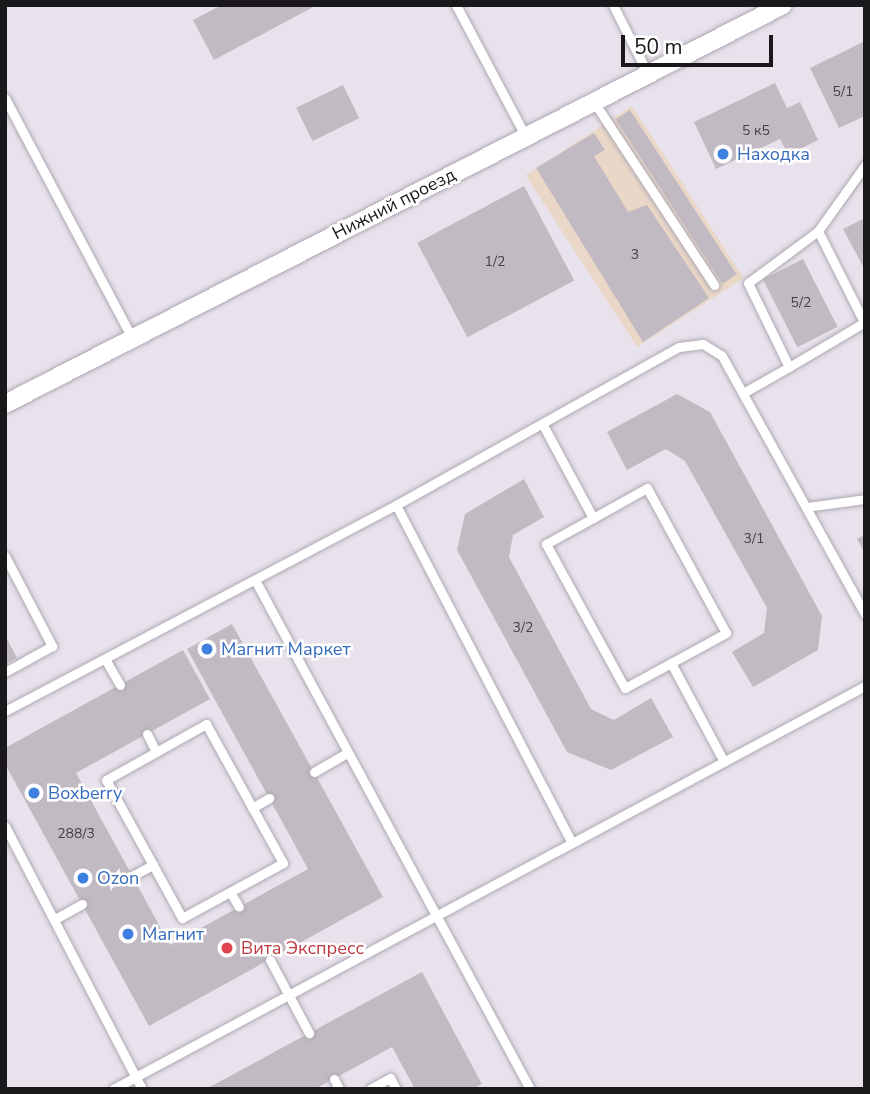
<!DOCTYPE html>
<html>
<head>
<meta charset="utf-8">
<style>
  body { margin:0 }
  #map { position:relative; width:870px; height:1094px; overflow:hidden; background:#e8e2ec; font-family:"Nunito Sans",sans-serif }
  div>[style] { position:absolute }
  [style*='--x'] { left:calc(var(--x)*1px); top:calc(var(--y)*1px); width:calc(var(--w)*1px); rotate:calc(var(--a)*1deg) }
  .industrial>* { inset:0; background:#ead7c8; transform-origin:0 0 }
  .building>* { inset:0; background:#c2bac2; transform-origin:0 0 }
  .roads { filter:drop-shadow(0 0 2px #aea9b2) drop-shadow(0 0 2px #aea9b2) }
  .service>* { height:9px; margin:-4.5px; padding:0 4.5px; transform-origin:4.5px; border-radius:4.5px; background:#fff }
  .minor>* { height:18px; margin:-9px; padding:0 9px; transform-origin:9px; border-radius:9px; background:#fff }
  .dots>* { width:19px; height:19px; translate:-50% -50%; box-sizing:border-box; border:4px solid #fff; border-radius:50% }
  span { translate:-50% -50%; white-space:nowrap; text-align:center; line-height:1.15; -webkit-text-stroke:5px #fff; paint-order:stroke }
  .number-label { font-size:14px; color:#444045 }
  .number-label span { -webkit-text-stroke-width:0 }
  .shop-label { font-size:18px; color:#366cbe }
  .left { translate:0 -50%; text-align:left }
  .street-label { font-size:18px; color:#1a181b }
  .health-label { font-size:18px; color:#be3a42 }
  .frame { position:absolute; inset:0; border:7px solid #1a181b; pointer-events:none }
  .scale { position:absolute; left:621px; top:35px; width:152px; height:32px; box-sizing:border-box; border:4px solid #1a181b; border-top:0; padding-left:9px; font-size:21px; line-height:24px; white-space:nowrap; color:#1a181b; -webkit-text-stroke:5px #fff; paint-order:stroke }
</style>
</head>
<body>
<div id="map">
  <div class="industrial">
    <i style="left:632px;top:106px;width:205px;height:127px;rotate:57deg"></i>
  </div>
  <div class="building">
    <i style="clip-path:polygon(222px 5px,317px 5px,214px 60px,193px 20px)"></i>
    <i style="clip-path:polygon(865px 41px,865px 116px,839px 128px,810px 68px)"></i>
    <i style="clip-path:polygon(775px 83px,787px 108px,800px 102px,818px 140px,788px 155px,780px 139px,716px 169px,694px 122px)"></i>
    <i style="left:343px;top:85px;width:37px;height:52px;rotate:64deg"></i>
    <i style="left:630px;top:110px;width:196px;height:17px;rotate:57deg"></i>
    <i style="clip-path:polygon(594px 133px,605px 150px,594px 156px,628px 212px,647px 205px,709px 298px,643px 342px,536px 168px)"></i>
    <i style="left:524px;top:186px;width:107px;height:121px;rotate:62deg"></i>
    <i style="clip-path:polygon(865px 218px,865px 270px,843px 229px)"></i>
    <i style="left:803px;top:259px;width:76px;height:45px;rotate:63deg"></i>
    <i style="clip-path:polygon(677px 394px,710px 412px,822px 616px,818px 650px,753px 687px,732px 652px,764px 633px,767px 608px,685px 461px,666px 449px,627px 470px,607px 432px)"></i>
    <i style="clip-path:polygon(524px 479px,544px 517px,513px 535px,509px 557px,591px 709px,614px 720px,651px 698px,673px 737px,611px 770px,567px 752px,457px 550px,465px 514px)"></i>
    <i style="clip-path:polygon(865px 535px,865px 553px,857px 539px)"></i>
    <i style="clip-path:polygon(232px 624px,383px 897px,149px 1026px,5px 764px,5px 748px,183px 650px,210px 699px,76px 773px,170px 945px,308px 869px,187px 649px)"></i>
    <i style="clip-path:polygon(5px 635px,17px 658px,5px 664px)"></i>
    <i style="clip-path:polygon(422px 972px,482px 1084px,473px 1089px,415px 1089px,392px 1047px,315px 1089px,206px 1089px)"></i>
  </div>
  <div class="roads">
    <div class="service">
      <i style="--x:456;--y:5;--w:149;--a:62.1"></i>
      <i style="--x:613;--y:5;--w:77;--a:63.1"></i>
      <i style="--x:5;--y:98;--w:272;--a:62.1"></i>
      <i style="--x:594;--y:102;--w:219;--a:56.7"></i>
      <i style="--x:818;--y:231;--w:87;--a:143.4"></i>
      <i style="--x:748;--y:283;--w:93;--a:64"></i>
      <i style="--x:789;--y:367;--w:88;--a:-30.6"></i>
      <i style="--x:864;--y:322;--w:102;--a:-116.8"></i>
      <i style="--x:818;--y:231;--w:81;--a:-54.5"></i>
      <i style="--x:743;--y:393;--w:53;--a:-29.5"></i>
      <i style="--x:543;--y:425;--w:106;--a:61.7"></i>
      <i style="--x:593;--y:518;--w:62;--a:-29.1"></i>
      <i style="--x:647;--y:488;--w:165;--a:61.4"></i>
      <i style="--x:726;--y:633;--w:63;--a:151.4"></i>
      <i style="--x:671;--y:663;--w:112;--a:61.8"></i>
      <i style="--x:396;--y:505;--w:381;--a:62.5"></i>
      <i style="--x:806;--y:507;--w:60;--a:-7.7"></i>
      <i style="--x:593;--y:518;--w:54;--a:151"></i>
      <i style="--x:546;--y:544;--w:164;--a:61.3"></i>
      <i style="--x:625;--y:688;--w:52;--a:-28.5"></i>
      <i style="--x:5;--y:556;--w:102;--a:62.4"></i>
      <i style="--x:52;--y:646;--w:54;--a:151"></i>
      <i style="--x:255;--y:580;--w:579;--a:61.62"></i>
      <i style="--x:105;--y:659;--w:30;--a:60"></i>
      <i style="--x:5;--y:711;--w:442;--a:-27.8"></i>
      <i style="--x:396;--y:505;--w:324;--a:-29.2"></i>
      <i style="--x:679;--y:347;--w:24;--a:-7"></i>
      <i style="--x:703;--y:344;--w:22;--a:32"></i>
      <i style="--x:722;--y:356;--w:295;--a:61"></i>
      <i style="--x:147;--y:734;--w:20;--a:63"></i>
      <i style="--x:314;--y:772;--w:38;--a:-30"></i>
      <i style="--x:252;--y:808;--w:20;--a:-30"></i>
      <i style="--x:5;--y:826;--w:297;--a:62.5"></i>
      <i style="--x:132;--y:876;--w:24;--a:-28"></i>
      <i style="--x:153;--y:865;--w:97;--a:-118.9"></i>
      <i style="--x:106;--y:780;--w:115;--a:-29.2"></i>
      <i style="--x:206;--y:724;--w:159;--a:61"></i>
      <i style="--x:283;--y:863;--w:115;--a:151.4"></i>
      <i style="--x:182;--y:918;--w:60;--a:-118.7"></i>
      <i style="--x:230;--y:892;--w:17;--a:59"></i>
      <i style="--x:55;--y:919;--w:31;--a:-29"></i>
      <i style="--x:270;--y:960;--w:83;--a:61.9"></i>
      <i style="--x:334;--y:1079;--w:11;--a:63"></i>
      <i style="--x:113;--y:1089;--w:853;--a:-28.19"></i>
      <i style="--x:370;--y:1089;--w:23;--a:-29"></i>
      <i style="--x:390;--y:1078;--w:13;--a:61"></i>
    </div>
    <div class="minor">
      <i style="--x:5;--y:404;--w:874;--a:-27.15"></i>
    </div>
  </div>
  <div class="dots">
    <i style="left:723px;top:154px;background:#3f7fe0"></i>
    <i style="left:207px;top:649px;background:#3f7fe0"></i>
    <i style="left:34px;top:793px;background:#3f7fe0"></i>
    <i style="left:83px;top:878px;background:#3f7fe0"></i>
    <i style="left:128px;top:934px;background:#3f7fe0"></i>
    <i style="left:227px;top:948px;background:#e0444e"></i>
  </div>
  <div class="number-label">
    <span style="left:843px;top:92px">5/1</span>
    <span style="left:756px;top:131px">5 к5</span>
    <span style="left:635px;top:255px">3</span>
    <span style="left:495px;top:262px">1/2</span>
    <span style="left:801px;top:303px">5/2</span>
    <span style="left:754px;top:539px">3/1</span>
    <span style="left:523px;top:628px">3/2</span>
    <span style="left:76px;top:834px">288/3</span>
  </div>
  <div class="shop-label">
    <span class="left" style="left:737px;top:154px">Находка</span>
    <span class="left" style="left:221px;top:649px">Магнит Маркет</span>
    <span class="left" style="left:48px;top:793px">Boxberry</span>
    <span class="left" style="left:97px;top:878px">Ozon</span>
    <span class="left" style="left:142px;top:934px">Магнит</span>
  </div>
  <div class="street-label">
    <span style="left:394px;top:204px;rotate:-27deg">Нижний проезд</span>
  </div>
  <div class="health-label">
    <span class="left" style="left:241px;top:948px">Вита Экспресс</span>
  </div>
  <div class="frame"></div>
  <div class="scale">50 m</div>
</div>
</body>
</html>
